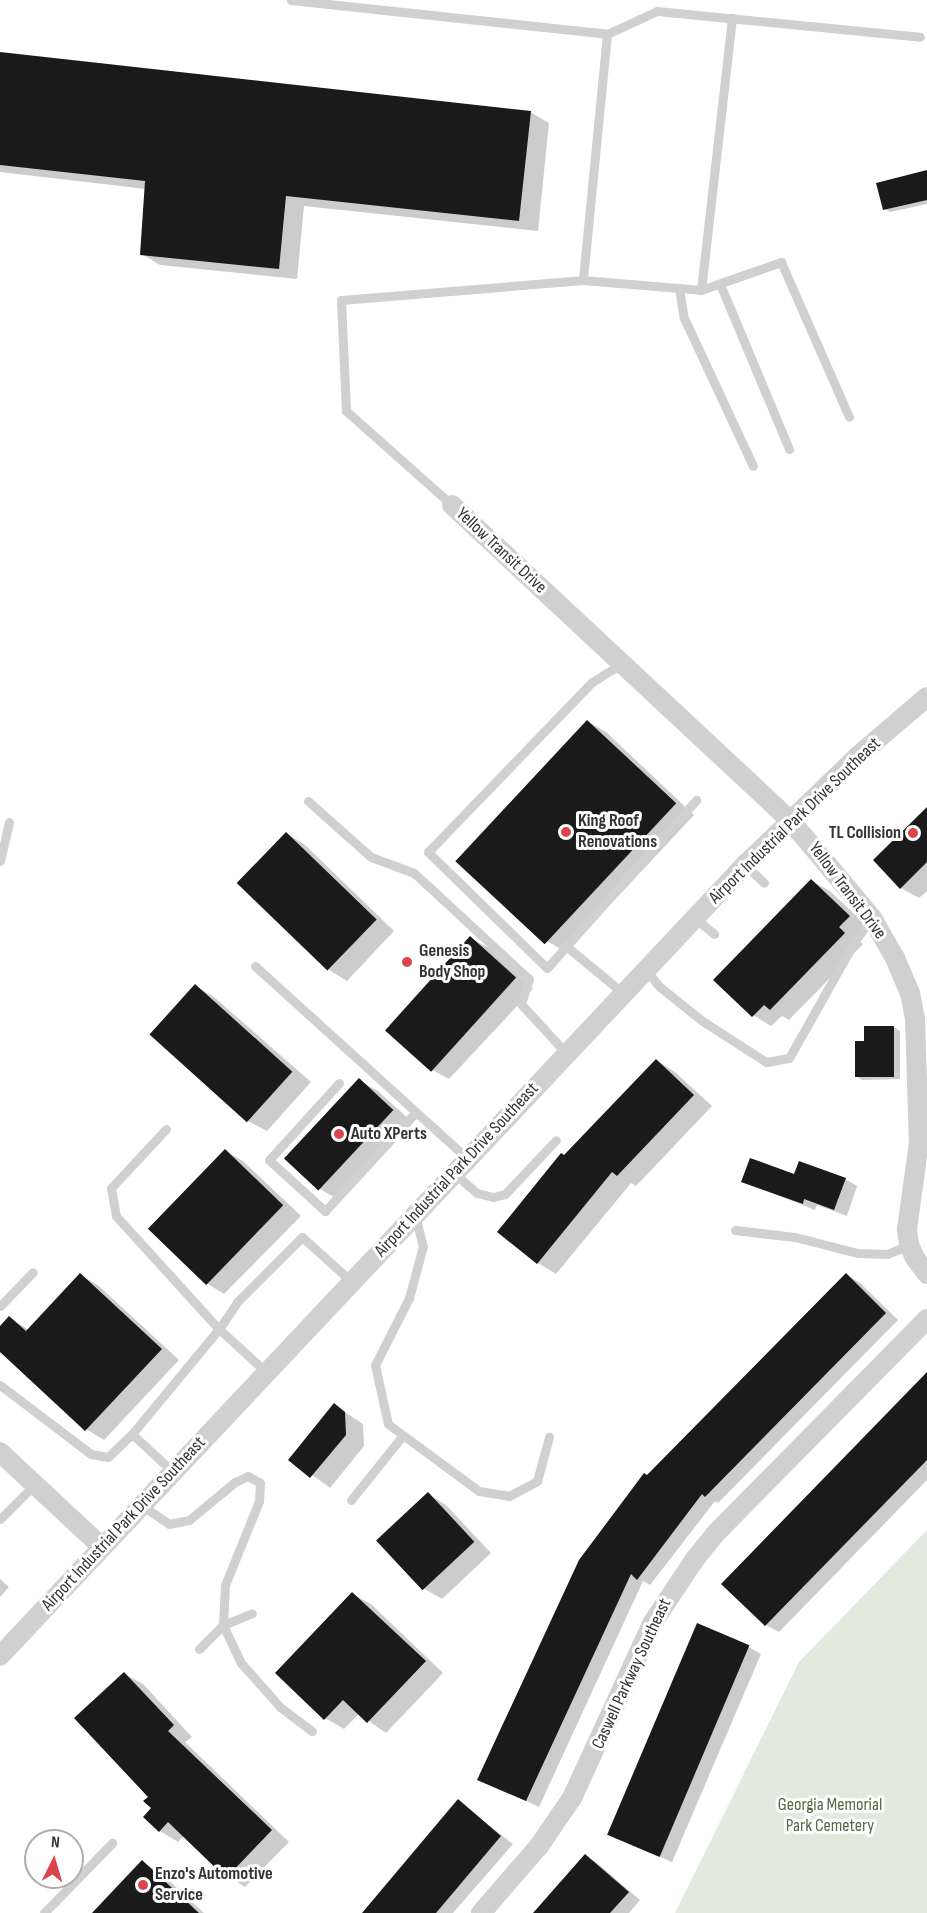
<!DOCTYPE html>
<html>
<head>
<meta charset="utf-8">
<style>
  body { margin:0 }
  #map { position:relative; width:927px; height:1913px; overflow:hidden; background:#fff; font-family:"Sofia Sans Condensed",sans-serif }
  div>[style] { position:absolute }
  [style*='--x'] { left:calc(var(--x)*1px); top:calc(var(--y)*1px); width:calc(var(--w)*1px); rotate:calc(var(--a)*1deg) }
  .green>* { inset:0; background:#e2e9dd }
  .shadow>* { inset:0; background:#0003 }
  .building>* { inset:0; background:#1a1a1a; transform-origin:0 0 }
  .service>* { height:9px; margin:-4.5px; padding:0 4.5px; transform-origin:4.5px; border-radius:4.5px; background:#d0d0d0 }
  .minor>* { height:20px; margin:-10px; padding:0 10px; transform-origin:10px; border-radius:10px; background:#d0d0d0 }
  .dots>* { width:16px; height:16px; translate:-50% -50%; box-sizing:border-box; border:3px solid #fff; border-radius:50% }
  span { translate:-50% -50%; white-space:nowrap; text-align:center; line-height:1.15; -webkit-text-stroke:6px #fff; paint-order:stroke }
  .street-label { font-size:18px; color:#333 }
  .poi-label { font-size:18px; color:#333; font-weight:700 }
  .left { translate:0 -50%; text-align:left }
  .right { translate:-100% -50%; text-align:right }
  .park-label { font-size:18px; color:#556c42 }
  .north { position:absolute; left:24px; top:1829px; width:60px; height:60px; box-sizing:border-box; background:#fff; border:2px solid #adadad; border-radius:50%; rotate:5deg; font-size:16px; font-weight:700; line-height:24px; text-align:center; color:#333 }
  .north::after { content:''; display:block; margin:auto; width:21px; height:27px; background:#da454b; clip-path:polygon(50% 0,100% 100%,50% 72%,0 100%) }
</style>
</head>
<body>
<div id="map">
  <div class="green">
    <i style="clip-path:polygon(927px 1530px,927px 1913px,675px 1913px,799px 1662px)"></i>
  </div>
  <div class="shadow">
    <i style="clip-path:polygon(0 54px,530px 112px,549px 123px,538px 231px,304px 206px,297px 279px,160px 265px,142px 254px,146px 189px,0 172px)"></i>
    <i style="clip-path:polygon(927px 172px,927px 204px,890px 212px,885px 209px)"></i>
    <i style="clip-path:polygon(587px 721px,606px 732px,694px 815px,566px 952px,547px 941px,457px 861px)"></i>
    <i style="clip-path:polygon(927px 809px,927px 891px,919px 898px,901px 888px)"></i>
    <i style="clip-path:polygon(286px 833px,304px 844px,394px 931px,347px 981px,329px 970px)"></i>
    <i style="clip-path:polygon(812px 881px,830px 891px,868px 927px,857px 939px,863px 944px,789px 1020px,782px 1016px,771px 1026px,753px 1015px)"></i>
    <i style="clip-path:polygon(470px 938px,489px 948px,533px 989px,449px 1079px,431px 1069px)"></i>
    <i style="clip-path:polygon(195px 986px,214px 997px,311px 1082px,267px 1131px,248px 1121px,152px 1035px)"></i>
    <i style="clip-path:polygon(894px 1027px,900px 1031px,900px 1079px,862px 1080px,856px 1076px,866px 1042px)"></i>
    <i style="clip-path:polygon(657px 1061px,675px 1072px,712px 1106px,636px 1186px,631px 1183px,556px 1274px,538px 1263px,565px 1157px)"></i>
    <i style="clip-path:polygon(359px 1080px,378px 1091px,411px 1121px,339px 1200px,320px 1189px,287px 1159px)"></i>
    <i style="clip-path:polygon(225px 1151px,243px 1161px,301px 1216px,224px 1294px,206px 1283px)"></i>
    <i style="clip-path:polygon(795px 1176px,845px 1179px,857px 1186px,847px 1216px,817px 1205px,815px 1210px,743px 1181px)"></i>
    <i style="clip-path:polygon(81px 1275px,99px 1286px,179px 1360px,104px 1440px,86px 1429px,0 1345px,0 1328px,10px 1318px,29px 1330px)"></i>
    <i style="clip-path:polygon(846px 1275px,859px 1282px,898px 1320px,718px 1503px,715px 1501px,650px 1585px,643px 1581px,539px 1807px,479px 1779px,648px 1477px)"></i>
    <i style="clip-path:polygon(927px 1383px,927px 1480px,779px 1632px,766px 1625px,724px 1584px)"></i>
    <i style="clip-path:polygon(334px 1405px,363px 1424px,364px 1446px,330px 1488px,290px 1459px)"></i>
    <i style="clip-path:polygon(428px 1494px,446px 1505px,491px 1553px,442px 1599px,423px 1588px,378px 1540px)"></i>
    <i style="clip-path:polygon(0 1579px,9px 1587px,0 1597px)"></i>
    <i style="clip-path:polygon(352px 1594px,371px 1604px,443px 1673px,386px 1733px,359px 1714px,344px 1729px,325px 1718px)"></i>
    <i style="clip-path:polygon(749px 1647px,761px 1654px,672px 1862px,608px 1834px)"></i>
    <i style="clip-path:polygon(124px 1674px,143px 1684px,192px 1737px,185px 1742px,289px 1842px,245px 1887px,227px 1876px,184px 1836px,178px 1842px,160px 1831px,150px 1797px)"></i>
    <i style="clip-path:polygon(458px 1801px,513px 1844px,453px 1913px,363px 1913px)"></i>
    <i style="clip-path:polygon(585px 1856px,597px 1863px,640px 1900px,629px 1913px,535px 1913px)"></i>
    <i style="clip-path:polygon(142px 1862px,161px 1873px,204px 1913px,94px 1913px)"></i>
  </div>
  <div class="building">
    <i style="clip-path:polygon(0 52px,531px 111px,519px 221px,286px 196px,279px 269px,140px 255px,145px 181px,0 165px)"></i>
    <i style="clip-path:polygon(927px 170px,927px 200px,883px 210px,876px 183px)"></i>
    <i style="left:587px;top:720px;width:122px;height:193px;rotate:43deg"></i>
    <i style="clip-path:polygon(927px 807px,927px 862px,900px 889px,873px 860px)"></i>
    <i style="left:286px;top:832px;width:126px;height:71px;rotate:44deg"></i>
    <i style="clip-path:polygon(811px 879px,850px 916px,839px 927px,845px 933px,770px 1010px,764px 1005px,752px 1017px,713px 980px)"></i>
    <i style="left:470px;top:936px;width:62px;height:127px;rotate:42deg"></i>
    <i style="left:195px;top:984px;width:131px;height:68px;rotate:42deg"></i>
    <i style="clip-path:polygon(864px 1026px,894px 1026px,894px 1077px,855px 1077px,855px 1041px,864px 1041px)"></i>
    <i style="clip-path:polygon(656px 1059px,694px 1095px,617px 1176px,612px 1172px,537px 1264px,497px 1232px,561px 1153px,564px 1155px)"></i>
    <i style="left:359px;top:1078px;width:47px;height:110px;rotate:43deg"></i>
    <i style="left:225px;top:1149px;width:81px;height:111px;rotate:44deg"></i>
    <i style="clip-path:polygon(750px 1158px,794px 1174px,799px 1161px,846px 1178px,834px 1210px,804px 1199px,803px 1204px,741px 1182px)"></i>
    <i style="clip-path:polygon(80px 1273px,162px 1349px,85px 1431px,0 1352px,0 1326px,9px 1316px,26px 1331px)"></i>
    <i style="clip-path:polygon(846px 1273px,886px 1313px,705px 1497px,702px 1494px,637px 1580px,631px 1574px,526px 1801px,477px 1780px,579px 1560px,644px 1473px,647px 1475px)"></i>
    <i style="clip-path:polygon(927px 1372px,927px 1460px,765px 1626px,721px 1584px)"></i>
    <i style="clip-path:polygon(334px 1403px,345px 1412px,346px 1435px,310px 1478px,288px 1460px)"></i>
    <i style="left:428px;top:1492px;width:68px;height:71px;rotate:47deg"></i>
    <i style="clip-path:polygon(352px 1592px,426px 1661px,367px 1723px,343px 1700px,324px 1720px,275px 1673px)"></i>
    <i style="left:697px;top:1623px;width:57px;height:230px;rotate:23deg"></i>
    <i style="clip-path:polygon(124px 1672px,174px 1725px,168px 1731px,272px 1830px,226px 1878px,168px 1822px,159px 1832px,143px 1817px,151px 1808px,143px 1801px,148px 1797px,74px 1718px)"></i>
    <i style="clip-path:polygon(458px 1799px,501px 1836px,436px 1913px,362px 1913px)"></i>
    <i style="clip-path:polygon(585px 1854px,629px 1892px,610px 1913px,533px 1913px)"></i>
    <i style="clip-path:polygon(142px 1860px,199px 1913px,92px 1913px)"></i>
  </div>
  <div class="service">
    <i style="--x:291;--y:0;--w:318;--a:6.1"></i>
    <i style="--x:607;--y:34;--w:247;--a:95.6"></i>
    <i style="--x:583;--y:280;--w:118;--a:4.8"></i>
    <i style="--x:701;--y:290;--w:274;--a:-83.5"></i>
    <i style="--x:607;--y:34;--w:55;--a:-24.7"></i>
    <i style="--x:657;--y:11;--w:264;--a:5.6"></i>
    <i style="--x:720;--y:284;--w:179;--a:67.3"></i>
    <i style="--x:679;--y:288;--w:30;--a:81"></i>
    <i style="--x:684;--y:318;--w:163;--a:65"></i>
    <i style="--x:701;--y:290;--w:85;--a:-19.3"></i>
    <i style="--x:781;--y:262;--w:169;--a:66.3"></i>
    <i style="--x:452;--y:505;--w:142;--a:-138.4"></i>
    <i style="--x:346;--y:411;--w:111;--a:-92.6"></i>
    <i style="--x:341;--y:300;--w:243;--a:-4.7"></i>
    <i style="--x:621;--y:664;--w:34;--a:148"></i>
    <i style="--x:592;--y:682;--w:236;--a:134"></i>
    <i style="--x:428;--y:852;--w:166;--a:44.3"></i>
    <i style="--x:547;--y:968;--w:225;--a:-48.4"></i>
    <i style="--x:308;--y:801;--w:84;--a:41.6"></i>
    <i style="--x:371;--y:857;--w:46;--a:20.4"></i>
    <i style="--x:414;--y:873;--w:156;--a:42.7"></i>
    <i style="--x:529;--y:979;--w:26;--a:108"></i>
    <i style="--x:521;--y:1004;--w:68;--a:47.4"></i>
    <i style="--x:0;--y:861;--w:40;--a:-77"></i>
    <i style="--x:745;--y:865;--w:26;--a:43"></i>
    <i style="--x:695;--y:918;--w:25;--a:40"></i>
    <i style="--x:566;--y:946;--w:75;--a:39.6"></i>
    <i style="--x:255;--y:966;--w:289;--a:42.2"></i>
    <i style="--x:646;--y:970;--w:22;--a:51"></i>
    <i style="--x:660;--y:987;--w:53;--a:38.8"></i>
    <i style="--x:701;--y:1020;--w:77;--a:32.9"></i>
    <i style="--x:766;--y:1062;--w:23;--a:-10"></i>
    <i style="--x:789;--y:1058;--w:137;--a:-60.6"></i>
    <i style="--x:856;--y:939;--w:26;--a:-53"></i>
    <i style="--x:339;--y:1083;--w:104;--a:132.3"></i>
    <i style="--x:269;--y:1160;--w:76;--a:42.3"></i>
    <i style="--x:325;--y:1211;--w:134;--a:-47.4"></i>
    <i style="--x:166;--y:1129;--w:81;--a:133"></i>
    <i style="--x:111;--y:1188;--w:28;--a:80"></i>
    <i style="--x:116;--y:1216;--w:153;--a:47.7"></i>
    <i style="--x:219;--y:1329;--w:64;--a:42.5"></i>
    <i style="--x:455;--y:1174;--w:29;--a:41"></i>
    <i style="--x:477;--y:1193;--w:16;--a:14"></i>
    <i style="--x:493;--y:1197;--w:12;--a:-14"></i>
    <i style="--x:505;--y:1194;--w:74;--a:-46.6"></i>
    <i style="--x:415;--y:1215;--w:32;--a:76"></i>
    <i style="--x:423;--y:1246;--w:54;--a:105.1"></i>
    <i style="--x:409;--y:1298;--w:75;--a:116.9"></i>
    <i style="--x:375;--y:1365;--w:60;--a:77.6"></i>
    <i style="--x:388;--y:1424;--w:113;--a:36.4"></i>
    <i style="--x:479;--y:1491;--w:30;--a:9"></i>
    <i style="--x:509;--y:1496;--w:32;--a:-28"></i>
    <i style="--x:537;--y:1481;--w:46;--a:-74.7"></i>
    <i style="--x:735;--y:1230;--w:60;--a:6.7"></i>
    <i style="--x:795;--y:1237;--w:65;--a:14.3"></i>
    <i style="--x:858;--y:1253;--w:29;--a:2"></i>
    <i style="--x:887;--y:1254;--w:24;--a:-22"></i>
    <i style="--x:0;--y:1306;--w:47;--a:-45.9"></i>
    <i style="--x:0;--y:1385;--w:114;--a:37.2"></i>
    <i style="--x:91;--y:1454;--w:17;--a:10"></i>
    <i style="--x:108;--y:1457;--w:33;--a:-44"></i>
    <i style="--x:132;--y:1434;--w:136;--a:-50.4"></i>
    <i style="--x:219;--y:1329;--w:32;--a:-56"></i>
    <i style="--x:237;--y:1302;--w:92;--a:-45"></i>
    <i style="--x:302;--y:1237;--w:67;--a:42"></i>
    <i style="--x:132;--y:1434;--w:56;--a:42.8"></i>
    <i style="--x:351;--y:1500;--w:83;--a:-51.3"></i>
    <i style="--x:141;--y:1505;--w:34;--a:34"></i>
    <i style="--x:169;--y:1524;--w:20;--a:-11"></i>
    <i style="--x:189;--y:1520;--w:60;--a:-39.6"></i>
    <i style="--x:235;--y:1482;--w:14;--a:-25"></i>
    <i style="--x:248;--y:1476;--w:14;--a:30"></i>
    <i style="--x:260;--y:1483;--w:18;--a:93"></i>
    <i style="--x:259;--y:1501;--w:91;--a:112"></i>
    <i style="--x:225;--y:1585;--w:40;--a:92.9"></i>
    <i style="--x:223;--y:1625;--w:42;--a:64.7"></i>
    <i style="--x:241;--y:1663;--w:59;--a:48.4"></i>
    <i style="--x:280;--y:1707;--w:40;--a:37"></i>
    <i style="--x:0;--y:1519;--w:49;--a:-45"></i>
    <i style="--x:199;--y:1649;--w:34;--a:-45"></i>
    <i style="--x:223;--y:1625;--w:31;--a:-22"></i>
    <i style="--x:44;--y:1913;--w:98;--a:-45.8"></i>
  </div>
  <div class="minor">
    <i style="--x:452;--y:505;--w:462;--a:43"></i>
    <i style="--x:790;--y:820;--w:128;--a:50.1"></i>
    <i style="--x:872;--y:918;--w:46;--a:60.1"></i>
    <i style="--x:895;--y:958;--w:38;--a:67"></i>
    <i style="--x:910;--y:993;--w:25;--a:79"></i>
    <i style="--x:915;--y:1018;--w:124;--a:88.2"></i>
    <i style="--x:919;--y:1142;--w:89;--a:97.8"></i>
    <i style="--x:907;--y:1230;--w:15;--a:82"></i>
    <i style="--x:909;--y:1245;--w:14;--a:65"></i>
    <i style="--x:915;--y:1258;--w:20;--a:53"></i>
    <i style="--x:0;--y:1452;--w:139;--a:43"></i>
    <i style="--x:0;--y:1656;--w:1087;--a:-46.72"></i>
    <i style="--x:745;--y:865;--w:158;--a:-44"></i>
    <i style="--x:859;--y:755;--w:89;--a:-40.5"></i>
    <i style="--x:481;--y:1913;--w:89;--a:-49.1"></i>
    <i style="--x:539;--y:1846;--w:58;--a:-55.5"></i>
    <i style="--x:572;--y:1798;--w:194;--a:-65.3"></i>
    <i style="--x:653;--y:1622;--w:76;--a:-56.3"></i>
    <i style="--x:695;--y:1559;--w:35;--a:-51"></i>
    <i style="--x:717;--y:1532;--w:299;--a:-45.4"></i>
  </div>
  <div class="dots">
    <i style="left:566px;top:832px;background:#da454b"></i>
    <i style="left:913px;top:833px;background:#da454b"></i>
    <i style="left:407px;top:962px;background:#da454b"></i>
    <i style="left:339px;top:1134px;background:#da454b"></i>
    <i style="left:143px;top:1885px;background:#da454b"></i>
  </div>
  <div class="street-label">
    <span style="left:501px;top:551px;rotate:43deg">Yellow Transit Drive</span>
    <span style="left:795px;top:821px;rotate:-44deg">Airport Industrial Park Drive Southeast</span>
    <span style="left:847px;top:891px;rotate:53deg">Yellow Transit Drive</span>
    <span style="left:457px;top:1170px;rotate:-47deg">Airport Industrial Park Drive Southeast</span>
    <span style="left:124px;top:1524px;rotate:-47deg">Airport Industrial Park Drive Southeast</span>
    <span style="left:632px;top:1674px;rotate:-65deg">Caswell Parkway Southeast</span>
  </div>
  <div class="poi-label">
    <span class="left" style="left:578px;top:832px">King Roof<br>Renovations</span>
    <span class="right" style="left:901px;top:833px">TL Collision</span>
    <span class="left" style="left:419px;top:962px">Genesis<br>Body Shop</span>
    <span class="left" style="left:351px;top:1134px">Auto XPerts</span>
    <span class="left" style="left:155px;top:1885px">Enzo's Automotive<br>Service</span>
  </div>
  <div class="park-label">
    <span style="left:830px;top:1816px">Georgia Memorial<br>Park Cemetery</span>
  </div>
  <div class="north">N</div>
</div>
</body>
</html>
